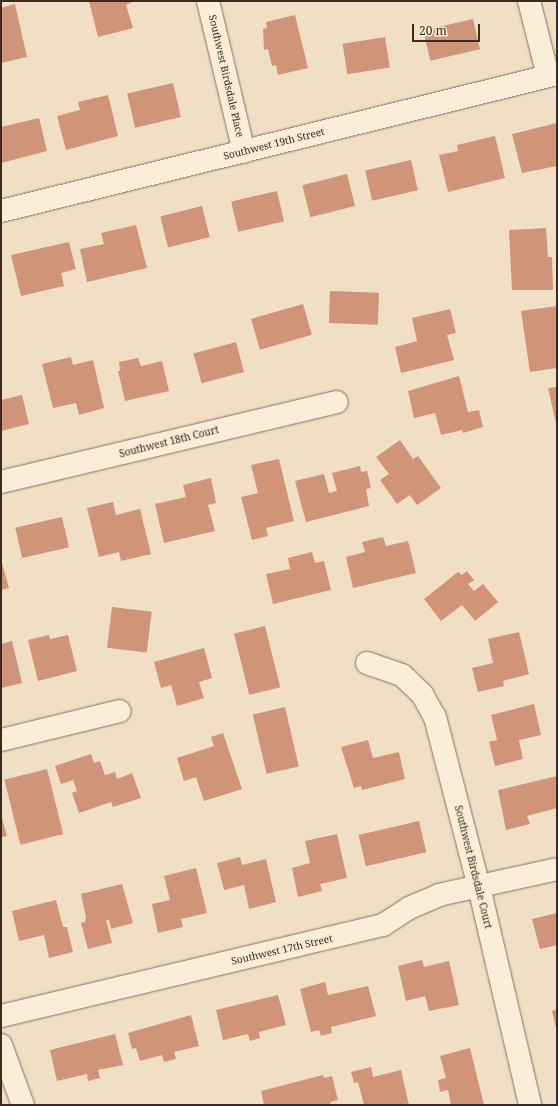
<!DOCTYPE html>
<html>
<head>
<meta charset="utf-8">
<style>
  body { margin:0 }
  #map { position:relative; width:558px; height:1106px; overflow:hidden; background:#f0dfc5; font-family:"Noto Serif",serif }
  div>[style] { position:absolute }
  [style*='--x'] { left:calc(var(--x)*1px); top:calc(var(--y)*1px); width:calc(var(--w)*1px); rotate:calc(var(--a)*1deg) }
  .building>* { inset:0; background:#d09479; transform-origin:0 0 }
  .roads { filter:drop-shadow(0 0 1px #8c705a) drop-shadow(0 0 1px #8c705a) }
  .minor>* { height:22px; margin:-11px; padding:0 11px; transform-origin:11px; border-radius:11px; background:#faedd9 }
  span { translate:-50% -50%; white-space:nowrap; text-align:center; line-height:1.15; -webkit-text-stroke:3.5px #f7ead5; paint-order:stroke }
  .street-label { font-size:10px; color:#3c2a1e }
  .frame { position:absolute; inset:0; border:2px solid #3c2a1e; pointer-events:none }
  .scale { position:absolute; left:412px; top:24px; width:68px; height:18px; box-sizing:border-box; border:2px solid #3c2a1e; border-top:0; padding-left:5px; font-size:12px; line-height:14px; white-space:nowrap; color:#3c2a1e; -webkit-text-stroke:3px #f7ead5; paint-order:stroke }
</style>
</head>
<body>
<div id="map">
  <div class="building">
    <i style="clip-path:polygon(89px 1px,134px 1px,126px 5px,133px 28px,98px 37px)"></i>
    <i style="clip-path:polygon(15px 4px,27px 57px,1px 63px,1px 8px)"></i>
    <i style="clip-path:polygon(295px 15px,308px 68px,278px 75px,276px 65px,272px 66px,268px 49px,264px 50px,263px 29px,267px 28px,266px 22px)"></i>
    <i style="left:473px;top:19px;width:31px;height:51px;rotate:77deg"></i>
    <i style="left:385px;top:37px;width:31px;height:43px;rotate:81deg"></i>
    <i style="left:173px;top:83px;width:35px;height:47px;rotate:77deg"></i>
    <i style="clip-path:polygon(108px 95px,118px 136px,66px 150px,57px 116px,80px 110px,78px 102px)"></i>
    <i style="clip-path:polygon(39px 118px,47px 151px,1px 163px,1px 127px)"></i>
    <i style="clip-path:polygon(557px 123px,557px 166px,522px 173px,512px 134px)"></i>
    <i style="clip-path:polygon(495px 136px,505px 178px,448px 192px,439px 155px,458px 151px,457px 145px)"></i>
    <i style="left:411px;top:160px;width:31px;height:47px;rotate:77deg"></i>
    <i style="left:347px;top:174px;width:33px;height:46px;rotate:76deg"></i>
    <i style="left:277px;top:191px;width:31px;height:47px;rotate:77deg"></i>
    <i style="left:202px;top:206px;width:32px;height:43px;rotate:76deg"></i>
    <i style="clip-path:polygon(136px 225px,147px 268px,87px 282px,80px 249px,104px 244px,101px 233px)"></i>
    <i style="clip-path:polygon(546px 228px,548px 257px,552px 257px,553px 290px,512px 290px,509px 230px)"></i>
    <i style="clip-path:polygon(69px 242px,76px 269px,61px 273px,64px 286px,21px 296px,11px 255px)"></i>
    <i style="left:330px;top:291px;width:49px;height:32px;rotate:2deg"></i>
    <i style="left:303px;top:304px;width:32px;height:54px;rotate:74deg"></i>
    <i style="clip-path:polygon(557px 306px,557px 368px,530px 372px,521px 311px)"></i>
    <i style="clip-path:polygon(450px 309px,456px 333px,447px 335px,454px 360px,401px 373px,395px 347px,417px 341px,412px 318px)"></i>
    <i style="left:236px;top:342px;width:31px;height:44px;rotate:75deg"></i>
    <i style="clip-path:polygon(71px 357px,73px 365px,93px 360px,104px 408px,79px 415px,76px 403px,53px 408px,42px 364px)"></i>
    <i style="clip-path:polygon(138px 358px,141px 366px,162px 361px,169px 391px,125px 401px,118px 371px,120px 371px,119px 362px)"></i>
    <i style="clip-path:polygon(459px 376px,468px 412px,479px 410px,483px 427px,463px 433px,462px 430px,441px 435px,435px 413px,414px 418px,408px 391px)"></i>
    <i style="clip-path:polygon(557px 387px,557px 423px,556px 423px,548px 388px)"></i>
    <i style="clip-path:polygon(22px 395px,29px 424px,1px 431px,1px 400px)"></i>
    <i style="clip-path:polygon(400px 440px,413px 459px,418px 456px,441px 488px,417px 505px,410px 495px,397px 504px,380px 480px,389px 474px,376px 457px)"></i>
    <i style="clip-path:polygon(279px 459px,294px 521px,266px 528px,268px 536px,252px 540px,241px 497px,258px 493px,251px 465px)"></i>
    <i style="clip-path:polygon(360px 466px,361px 472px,367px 471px,371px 488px,366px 489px,369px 506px,306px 522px,295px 481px,324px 474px,329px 493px,337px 491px,332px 473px)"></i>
    <i style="clip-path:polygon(211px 478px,216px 503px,208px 505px,215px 531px,164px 543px,155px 504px,186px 497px,183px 485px)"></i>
    <i style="clip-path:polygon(113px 502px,116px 515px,140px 509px,151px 554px,121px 561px,119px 552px,99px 557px,87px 508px)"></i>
    <i style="left:62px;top:517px;width:31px;height:48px;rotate:77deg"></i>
    <i style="clip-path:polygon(383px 537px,386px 546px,408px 541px,416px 573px,353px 588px,346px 557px,365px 552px,362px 542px)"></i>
    <i style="clip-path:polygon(312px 552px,315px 563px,324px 561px,331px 590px,273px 604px,266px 574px,290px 569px,288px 558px)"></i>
    <i style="clip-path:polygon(1px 560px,9px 588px,1px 590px)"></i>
    <i style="clip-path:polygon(467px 571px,474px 580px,468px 584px,474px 591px,483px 584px,498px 602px,475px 621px,462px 605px,441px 621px,424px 599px,458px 572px,462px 575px)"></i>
    <i style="left:112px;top:607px;width:40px;height:41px;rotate:7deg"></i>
    <i style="left:265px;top:626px;width:63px;height:32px;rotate:76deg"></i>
    <i style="clip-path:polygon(519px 632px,529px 674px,503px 681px,504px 686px,478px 692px,472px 668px,493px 663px,488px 639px)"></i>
    <i style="clip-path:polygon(49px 635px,50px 639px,68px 635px,77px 671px,38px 681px,28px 640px)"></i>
    <i style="clip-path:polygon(12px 641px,22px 683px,1px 688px,1px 644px)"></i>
    <i style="clip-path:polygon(204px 648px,212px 678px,199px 682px,204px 698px,177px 706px,171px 685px,161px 688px,154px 662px)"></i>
    <i style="clip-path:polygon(534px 704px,541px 735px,519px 740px,523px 759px,495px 766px,489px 742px,497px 740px,491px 715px)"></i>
    <i style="left:285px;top:707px;width:61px;height:33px;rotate:77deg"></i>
    <i style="clip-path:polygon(223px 733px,242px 789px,204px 801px,196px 777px,184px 781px,177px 758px,214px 746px,211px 737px)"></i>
    <i style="clip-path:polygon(368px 740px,373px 758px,399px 752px,405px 779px,362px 790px,361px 786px,354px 788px,341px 747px)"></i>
    <i style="clip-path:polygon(91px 754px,94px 763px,100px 761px,105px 775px,115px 772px,117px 779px,132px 773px,141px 798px,113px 807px,111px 802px,79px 813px,72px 793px,77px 791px,73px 780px,61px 784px,55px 766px)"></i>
    <i style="left:47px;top:769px;width:67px;height:44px;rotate:76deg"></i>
    <i style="clip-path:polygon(557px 776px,557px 808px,527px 816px,530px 824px,506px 830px,498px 790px)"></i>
    <i style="clip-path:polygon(1px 815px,7px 836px,1px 837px)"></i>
    <i style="left:419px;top:821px;width:32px;height:62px;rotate:77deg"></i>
    <i style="clip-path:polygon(337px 834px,347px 878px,320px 884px,322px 891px,298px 897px,292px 868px,310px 863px,305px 841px)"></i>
    <i style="clip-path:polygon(240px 857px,242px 865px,266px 859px,276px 902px,249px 909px,244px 885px,224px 890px,217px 863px)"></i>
    <i style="clip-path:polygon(196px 868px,207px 913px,181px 919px,183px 927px,158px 933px,152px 904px,170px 900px,164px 876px)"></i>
    <i style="clip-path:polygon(122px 884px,133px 923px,111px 929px,109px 920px,106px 920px,112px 943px,88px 949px,81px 923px,85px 922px,86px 917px,81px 894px)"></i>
    <i style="clip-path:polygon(56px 900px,63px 927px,67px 927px,73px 952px,49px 958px,44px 935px,19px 941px,12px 911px)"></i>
    <i style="clip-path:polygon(557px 913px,557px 945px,540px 949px,532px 919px)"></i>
    <i style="clip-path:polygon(422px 960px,424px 967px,449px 961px,459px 1005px,429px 1011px,425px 996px,406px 1001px,398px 966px)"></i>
    <i style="clip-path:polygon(325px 982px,328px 995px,368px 986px,376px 1016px,331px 1027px,332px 1033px,321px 1036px,319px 1030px,311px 1032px,300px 989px)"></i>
    <i style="clip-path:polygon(278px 995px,286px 1025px,259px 1032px,260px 1038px,250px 1041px,248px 1034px,223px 1040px,216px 1010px)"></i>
    <i style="clip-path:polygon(557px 1009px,557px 1028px,556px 1028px,552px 1011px)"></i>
    <i style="clip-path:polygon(191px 1015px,199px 1046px,174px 1052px,176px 1059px,164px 1062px,162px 1055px,140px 1061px,136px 1048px,132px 1049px,128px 1033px)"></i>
    <i style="clip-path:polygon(115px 1034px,123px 1065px,98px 1070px,100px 1078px,88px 1081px,87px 1074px,57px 1081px,50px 1050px)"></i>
    <i style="clip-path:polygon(470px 1048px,484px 1105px,451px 1105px,448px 1090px,440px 1092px,438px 1080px,446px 1078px,440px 1056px)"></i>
    <i style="clip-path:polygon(371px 1067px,373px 1077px,401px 1070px,409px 1105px,364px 1105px,358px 1082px,354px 1083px,351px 1072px)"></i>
    <i style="clip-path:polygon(323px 1075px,324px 1078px,332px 1076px,338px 1100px,330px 1102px,331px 1105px,264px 1105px,261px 1091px)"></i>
  </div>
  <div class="roads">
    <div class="minor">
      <i style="--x:208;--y:1;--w:155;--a:76.6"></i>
      <i style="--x:529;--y:1;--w:77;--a:75.8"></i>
      <i style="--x:1;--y:211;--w:573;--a:-13.84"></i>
      <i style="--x:1;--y:482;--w:345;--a:-13.4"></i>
      <i style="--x:367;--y:663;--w:37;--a:19"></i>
      <i style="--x:402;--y:675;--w:28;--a:44"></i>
      <i style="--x:422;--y:694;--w:26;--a:61"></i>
      <i style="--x:435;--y:717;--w:176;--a:75.5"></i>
      <i style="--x:479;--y:887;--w:224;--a:76.8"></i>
      <i style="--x:1;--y:740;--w:122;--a:-13.7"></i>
      <i style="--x:1;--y:1016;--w:393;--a:-13.4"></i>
      <i style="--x:383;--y:925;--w:31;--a:-33"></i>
      <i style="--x:409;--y:908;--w:33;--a:-23"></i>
      <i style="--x:439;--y:895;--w:121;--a:-12.4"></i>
      <i style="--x:1;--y:1045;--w:64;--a:69.9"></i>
    </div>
  </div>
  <div class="street-label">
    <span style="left:226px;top:76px;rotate:77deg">Southwest Birdsdale Place</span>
    <span style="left:274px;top:144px;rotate:-14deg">Southwest 19th Street</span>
    <span style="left:169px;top:442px;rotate:-14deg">Southwest 18th Court</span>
    <span style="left:473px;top:867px;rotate:76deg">Southwest Birdsdale Court</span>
    <span style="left:282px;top:950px;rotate:-13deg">Southwest 17th Street</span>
  </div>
  <div class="frame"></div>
  <div class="scale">20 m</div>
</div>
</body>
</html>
